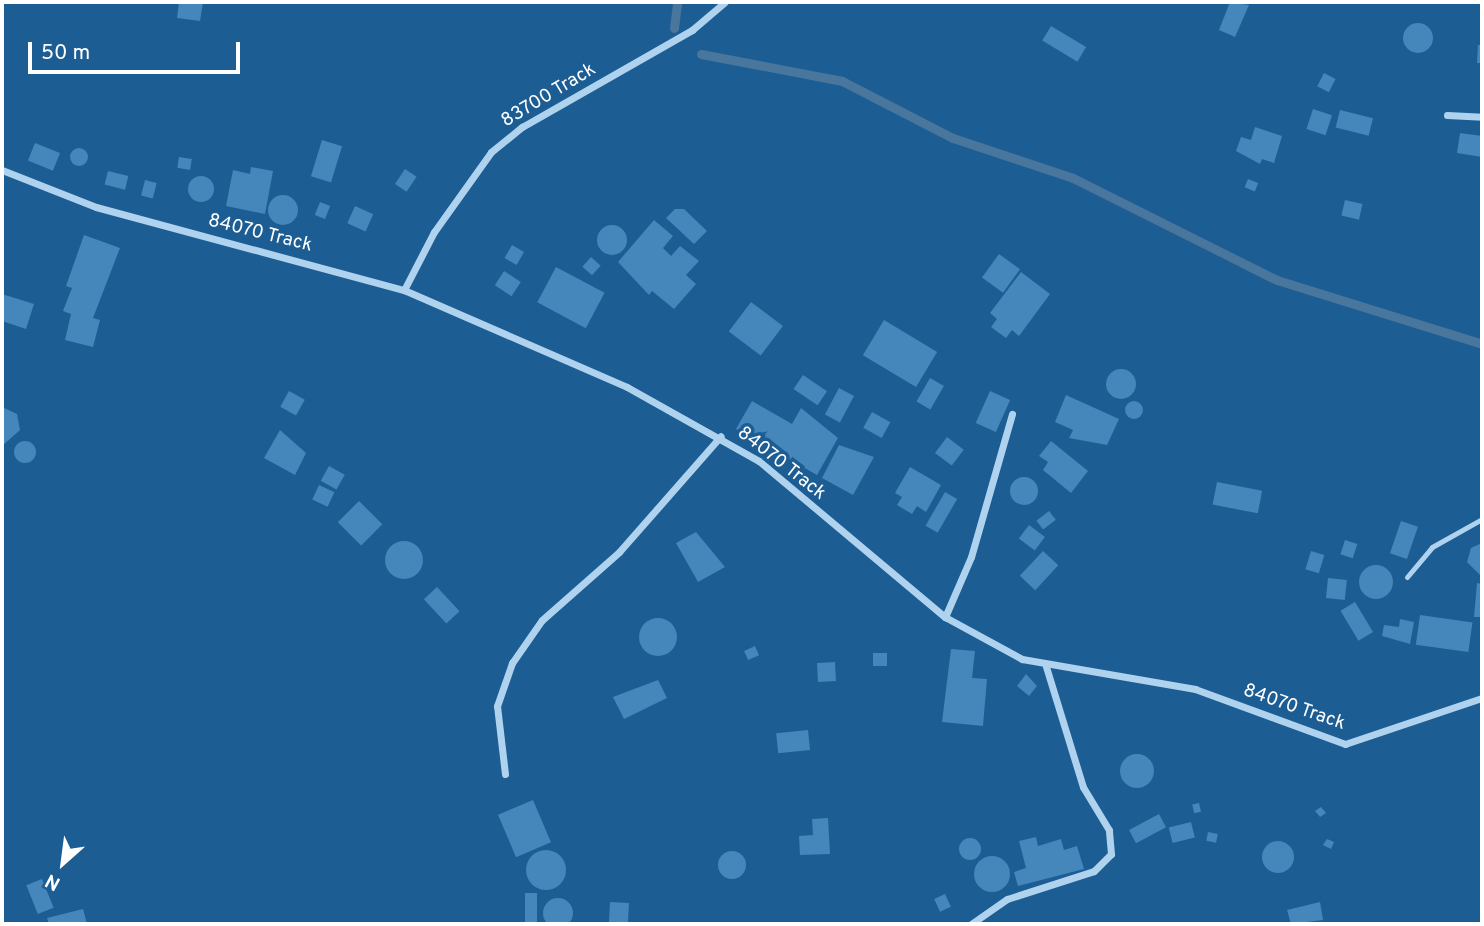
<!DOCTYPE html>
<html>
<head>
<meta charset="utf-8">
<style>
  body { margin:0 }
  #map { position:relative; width:1484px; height:926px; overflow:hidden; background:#1c5d94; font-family:Overpass,sans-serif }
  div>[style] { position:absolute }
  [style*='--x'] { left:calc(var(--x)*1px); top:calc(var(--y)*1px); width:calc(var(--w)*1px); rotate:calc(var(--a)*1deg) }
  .stream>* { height:9px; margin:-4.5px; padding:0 4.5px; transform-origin:4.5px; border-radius:4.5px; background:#49769d }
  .building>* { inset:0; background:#4586bb; transform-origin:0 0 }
  .round { border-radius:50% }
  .lane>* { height:5px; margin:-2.5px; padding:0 2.5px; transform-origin:2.5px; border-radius:2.5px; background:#afd3ef }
  .street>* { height:7px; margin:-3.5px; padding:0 3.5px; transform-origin:3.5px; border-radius:3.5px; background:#afd3ef }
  span { translate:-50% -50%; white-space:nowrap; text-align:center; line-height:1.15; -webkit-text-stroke:7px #1c5d94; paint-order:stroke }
  .street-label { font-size:19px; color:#fff }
  .frame { position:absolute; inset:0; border:4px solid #fff; pointer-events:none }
  .north { position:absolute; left:28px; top:828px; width:70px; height:70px; -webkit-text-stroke:5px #1c5d94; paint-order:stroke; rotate:208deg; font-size:19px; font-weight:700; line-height:28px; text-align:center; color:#fff }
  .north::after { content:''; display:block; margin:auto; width:24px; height:32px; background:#fff; clip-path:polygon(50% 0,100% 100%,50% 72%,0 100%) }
  .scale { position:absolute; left:28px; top:42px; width:212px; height:32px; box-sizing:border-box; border:4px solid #fff; border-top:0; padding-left:9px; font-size:21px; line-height:24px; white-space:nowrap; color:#fff; -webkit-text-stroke:5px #1c5d94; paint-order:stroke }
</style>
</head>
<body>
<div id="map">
  <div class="stream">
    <i style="--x:674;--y:28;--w:26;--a:-83"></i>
    <i style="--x:701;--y:54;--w:144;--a:10.8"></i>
    <i style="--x:842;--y:81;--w:125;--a:27.2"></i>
    <i style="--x:953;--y:138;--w:126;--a:18.4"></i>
    <i style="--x:1073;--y:178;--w:228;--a:26.6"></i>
    <i style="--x:1277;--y:280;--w:215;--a:17.3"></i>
  </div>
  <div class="building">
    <i style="clip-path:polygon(179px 2px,203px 2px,200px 21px,177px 18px)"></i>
    <i style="clip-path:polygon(1230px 2px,1249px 5px,1235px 37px,1219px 30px)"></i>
    <i class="round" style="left:1403px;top:23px;width:30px;height:30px"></i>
    <i style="left:1051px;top:26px;width:41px;height:17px;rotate:31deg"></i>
    <i style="clip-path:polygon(1478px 45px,1482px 45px,1482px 63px,1477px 63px)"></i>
    <i style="left:1324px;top:73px;width:13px;height:15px;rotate:27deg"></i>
    <i style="left:1313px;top:109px;width:20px;height:21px;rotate:18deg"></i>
    <i style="left:1340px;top:110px;width:34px;height:18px;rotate:14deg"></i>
    <i style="clip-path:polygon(1255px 127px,1282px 136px,1274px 163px,1262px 159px,1260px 164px,1236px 151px,1241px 137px,1251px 140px)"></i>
    <i style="clip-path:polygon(1460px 133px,1482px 136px,1482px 157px,1457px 153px)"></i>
    <i style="left:322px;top:140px;width:21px;height:38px;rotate:17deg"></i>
    <i style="left:35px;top:143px;width:27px;height:19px;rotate:22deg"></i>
    <i class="round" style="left:70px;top:148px;width:18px;height:18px"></i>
    <i style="left:179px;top:157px;width:13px;height:11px;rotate:9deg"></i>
    <i style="clip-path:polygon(251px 167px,273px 171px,265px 214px,226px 206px,233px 170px,250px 174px)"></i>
    <i style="left:405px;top:169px;width:14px;height:18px;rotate:34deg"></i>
    <i style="left:108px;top:171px;width:21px;height:14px;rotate:14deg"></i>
    <i class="round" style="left:188px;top:176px;width:26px;height:26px"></i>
    <i style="left:1248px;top:179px;width:11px;height:9px;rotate:22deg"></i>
    <i style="left:145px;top:180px;width:12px;height:16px;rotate:14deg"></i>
    <i class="round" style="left:268px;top:195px;width:30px;height:30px"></i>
    <i style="left:1345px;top:200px;width:18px;height:16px;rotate:13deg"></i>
    <i style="left:320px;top:202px;width:11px;height:14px;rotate:22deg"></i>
    <i style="left:355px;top:206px;width:20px;height:19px;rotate:24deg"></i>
    <i style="clip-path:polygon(675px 209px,684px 209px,707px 231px,694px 244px,666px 218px)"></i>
    <i style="clip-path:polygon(654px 220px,673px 236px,663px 248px,671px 256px,680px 246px,699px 261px,686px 275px,696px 284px,674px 309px,652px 291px,649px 295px,618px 262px)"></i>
    <i class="round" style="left:597px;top:225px;width:30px;height:30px"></i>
    <i style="clip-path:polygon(84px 235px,120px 248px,93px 318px,100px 320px,93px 347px,65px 340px,71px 314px,63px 311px,72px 288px,66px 286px)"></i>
    <i style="left:512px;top:245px;width:14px;height:15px;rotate:30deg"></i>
    <i style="left:999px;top:254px;width:26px;height:29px;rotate:36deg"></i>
    <i style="left:591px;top:257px;width:13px;height:13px;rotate:42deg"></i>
    <i style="left:556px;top:267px;width:55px;height:40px;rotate:28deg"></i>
    <i style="left:504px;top:271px;width:20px;height:17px;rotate:33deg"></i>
    <i style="clip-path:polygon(1021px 272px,1050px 294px,1019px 336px,1012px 330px,1006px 338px,991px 327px,997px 319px,990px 313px)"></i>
    <i style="clip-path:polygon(2px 294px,34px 304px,26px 329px,2px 321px)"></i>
    <i style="left:751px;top:302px;width:40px;height:37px;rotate:37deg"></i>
    <i style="left:884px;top:320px;width:62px;height:41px;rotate:31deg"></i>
    <i class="round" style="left:1106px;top:369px;width:30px;height:30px"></i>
    <i style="left:803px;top:375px;width:29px;height:17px;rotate:34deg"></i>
    <i style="left:930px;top:378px;width:16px;height:27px;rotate:30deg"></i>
    <i style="left:839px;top:388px;width:17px;height:30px;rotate:28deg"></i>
    <i style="left:289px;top:391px;width:18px;height:18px;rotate:29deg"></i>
    <i style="left:990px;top:391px;width:22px;height:35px;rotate:24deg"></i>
    <i style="clip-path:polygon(1066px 395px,1119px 419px,1107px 445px,1069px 438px,1073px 430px,1055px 422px)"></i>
    <i class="round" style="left:1125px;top:401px;width:18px;height:18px"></i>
    <i style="clip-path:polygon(752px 401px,792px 424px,801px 408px,838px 438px,817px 475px,787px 458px,784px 464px,736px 429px)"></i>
    <i style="clip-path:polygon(2px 407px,17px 414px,20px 430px,2px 446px)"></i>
    <i style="left:872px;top:412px;width:21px;height:18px;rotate:29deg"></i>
    <i style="clip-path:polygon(280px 430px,306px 453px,295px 475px,264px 458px)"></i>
    <i style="left:947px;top:437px;width:21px;height:20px;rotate:37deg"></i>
    <i style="clip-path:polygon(1051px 441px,1088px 471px,1071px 493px,1043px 470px,1048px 462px,1039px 456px)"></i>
    <i class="round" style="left:14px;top:441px;width:22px;height:22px"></i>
    <i style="clip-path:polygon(839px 445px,874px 457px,853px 495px,822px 478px)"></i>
    <i style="left:329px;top:466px;width:18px;height:17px;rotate:29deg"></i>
    <i style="clip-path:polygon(910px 467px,941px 485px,926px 512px,917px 506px,912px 514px,897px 505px,902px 497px,895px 493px)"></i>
    <i class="round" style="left:1010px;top:477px;width:28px;height:28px"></i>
    <i style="left:1217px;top:482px;width:46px;height:23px;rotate:11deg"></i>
    <i style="left:319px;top:485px;width:17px;height:16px;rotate:25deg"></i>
    <i style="left:945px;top:492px;width:14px;height:39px;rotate:30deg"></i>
    <i style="left:359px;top:501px;width:33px;height:30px;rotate:45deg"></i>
    <i style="left:1049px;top:511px;width:11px;height:16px;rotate:52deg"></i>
    <i style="left:1401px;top:521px;width:18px;height:34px;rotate:19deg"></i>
    <i style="left:1029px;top:525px;width:20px;height:17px;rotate:37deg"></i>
    <i style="clip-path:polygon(696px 532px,725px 567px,698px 582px,676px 543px)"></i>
    <i style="left:1345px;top:540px;width:13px;height:15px;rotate:18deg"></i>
    <i class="round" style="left:385px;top:541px;width:38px;height:38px"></i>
    <i style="clip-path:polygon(1482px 543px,1482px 577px,1467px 562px,1471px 548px)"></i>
    <i style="left:1043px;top:551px;width:21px;height:34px;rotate:43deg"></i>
    <i style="left:1311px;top:551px;width:14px;height:19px;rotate:17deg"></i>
    <i class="round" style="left:1359px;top:565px;width:34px;height:34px"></i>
    <i style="left:1328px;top:578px;width:19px;height:20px;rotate:6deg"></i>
    <i style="clip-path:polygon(1477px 583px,1482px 584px,1482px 617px,1474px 617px)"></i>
    <i style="left:437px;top:587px;width:33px;height:18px;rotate:47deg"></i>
    <i style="left:1355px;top:602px;width:35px;height:17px;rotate:59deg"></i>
    <i style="left:1420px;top:615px;width:53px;height:30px;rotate:8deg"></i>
    <i class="round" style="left:639px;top:618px;width:38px;height:38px"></i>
    <i style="clip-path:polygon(1400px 619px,1414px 622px,1410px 644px,1382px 636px,1384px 625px,1399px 627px)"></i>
    <i style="left:755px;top:646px;width:10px;height:12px;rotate:66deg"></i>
    <i style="clip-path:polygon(951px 649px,975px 651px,972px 678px,987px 679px,983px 726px,942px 722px)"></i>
    <i style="left:873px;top:653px;width:14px;height:13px"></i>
    <i style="left:835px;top:662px;width:19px;height:18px;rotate:87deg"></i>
    <i style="clip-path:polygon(1026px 674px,1037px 686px,1029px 696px,1017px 686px)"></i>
    <i style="clip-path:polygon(658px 680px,667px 698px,624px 719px,613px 697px)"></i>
    <i style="left:808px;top:730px;width:20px;height:32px;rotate:84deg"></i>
    <i class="round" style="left:1120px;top:754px;width:34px;height:34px"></i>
    <i style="left:533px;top:800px;width:46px;height:38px;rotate:67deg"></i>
    <i style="left:1199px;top:803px;width:9px;height:7px;rotate:77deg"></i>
    <i style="clip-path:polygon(1321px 807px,1326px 813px,1320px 817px,1315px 811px)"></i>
    <i style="left:1159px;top:814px;width:15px;height:34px;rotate:62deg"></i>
    <i style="clip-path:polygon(828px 818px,830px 854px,800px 855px,799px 836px,813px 835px,812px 819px)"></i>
    <i style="left:1191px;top:822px;width:16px;height:23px;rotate:76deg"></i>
    <i style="left:1208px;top:832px;width:10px;height:9px;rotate:11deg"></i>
    <i style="clip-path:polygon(1036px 837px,1038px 846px,1061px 839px,1064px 850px,1077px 846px,1084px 869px,1018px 886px,1014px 872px,1026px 868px,1019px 841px)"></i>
    <i class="round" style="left:959px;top:838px;width:22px;height:22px"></i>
    <i style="clip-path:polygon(1327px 839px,1334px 842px,1331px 849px,1323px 845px)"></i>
    <i class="round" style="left:1262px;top:841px;width:32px;height:32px"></i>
    <i class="round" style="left:526px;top:850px;width:40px;height:40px"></i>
    <i class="round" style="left:718px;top:851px;width:28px;height:28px"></i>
    <i class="round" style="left:974px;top:856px;width:36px;height:36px"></i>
    <i style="left:42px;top:879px;width:31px;height:17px;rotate:68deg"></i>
    <i style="left:525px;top:893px;width:12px;height:31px"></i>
    <i style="left:945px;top:894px;width:14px;height:12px;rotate:65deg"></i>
    <i class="round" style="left:543px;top:898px;width:30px;height:30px"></i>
    <i style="left:610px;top:902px;width:19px;height:22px;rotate:3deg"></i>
    <i style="clip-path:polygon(1320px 902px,1323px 920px,1291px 924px,1287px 910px)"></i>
    <i style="clip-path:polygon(83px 909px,87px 924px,49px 924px,47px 918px)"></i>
  </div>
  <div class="lane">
    <i style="--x:1407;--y:577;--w:39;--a:-50"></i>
    <i style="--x:1432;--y:547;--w:57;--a:-29.2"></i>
  </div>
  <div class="street">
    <i style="--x:1447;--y:115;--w:35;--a:3"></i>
    <i style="--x:2;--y:170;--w:101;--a:21.5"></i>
    <i style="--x:96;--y:207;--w:319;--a:15.1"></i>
    <i style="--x:404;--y:290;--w:243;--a:23.5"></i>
    <i style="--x:627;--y:387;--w:151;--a:29.3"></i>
    <i style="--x:759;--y:461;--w:243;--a:40"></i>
    <i style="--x:945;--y:617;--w:88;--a:28.6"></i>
    <i style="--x:1022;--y:659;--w:176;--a:9.8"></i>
    <i style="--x:1195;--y:689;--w:160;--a:20.1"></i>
    <i style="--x:1345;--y:744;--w:145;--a:-18.6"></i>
    <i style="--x:404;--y:290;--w:65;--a:-62.7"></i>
    <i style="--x:434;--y:232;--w:98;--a:-54.5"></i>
    <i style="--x:491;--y:152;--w:40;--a:-39"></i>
    <i style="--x:522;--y:127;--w:196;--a:-29.7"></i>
    <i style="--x:692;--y:30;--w:43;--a:-40.3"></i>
    <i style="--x:945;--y:617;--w:65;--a:-66.6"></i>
    <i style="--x:971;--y:557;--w:149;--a:-74"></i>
    <i style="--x:505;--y:774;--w:68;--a:-96.7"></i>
    <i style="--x:497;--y:706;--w:46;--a:-70.8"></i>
    <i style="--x:512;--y:663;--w:52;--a:-55.1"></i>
    <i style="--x:542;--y:620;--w:103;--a:-41.4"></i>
    <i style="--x:619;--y:552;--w:154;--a:-48.7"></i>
    <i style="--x:971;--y:924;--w:44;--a:-34.8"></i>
    <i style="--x:1007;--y:899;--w:91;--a:-17.8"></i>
    <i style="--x:1094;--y:871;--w:24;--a:-45"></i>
    <i style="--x:1111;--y:854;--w:24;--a:-95"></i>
    <i style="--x:1109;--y:830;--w:50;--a:-121.2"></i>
    <i style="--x:1083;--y:787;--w:126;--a:-107.1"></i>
  </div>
  <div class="street-label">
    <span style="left:549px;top:96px;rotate:-31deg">83700 Track</span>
    <span style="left:260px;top:234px;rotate:14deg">84070 Track</span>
    <span style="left:781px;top:464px;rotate:38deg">84070 Track</span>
    <span style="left:1294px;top:708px;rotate:19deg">84070 Track</span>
  </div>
  <div class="frame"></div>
  <div class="north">N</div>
  <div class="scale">50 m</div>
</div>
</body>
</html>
